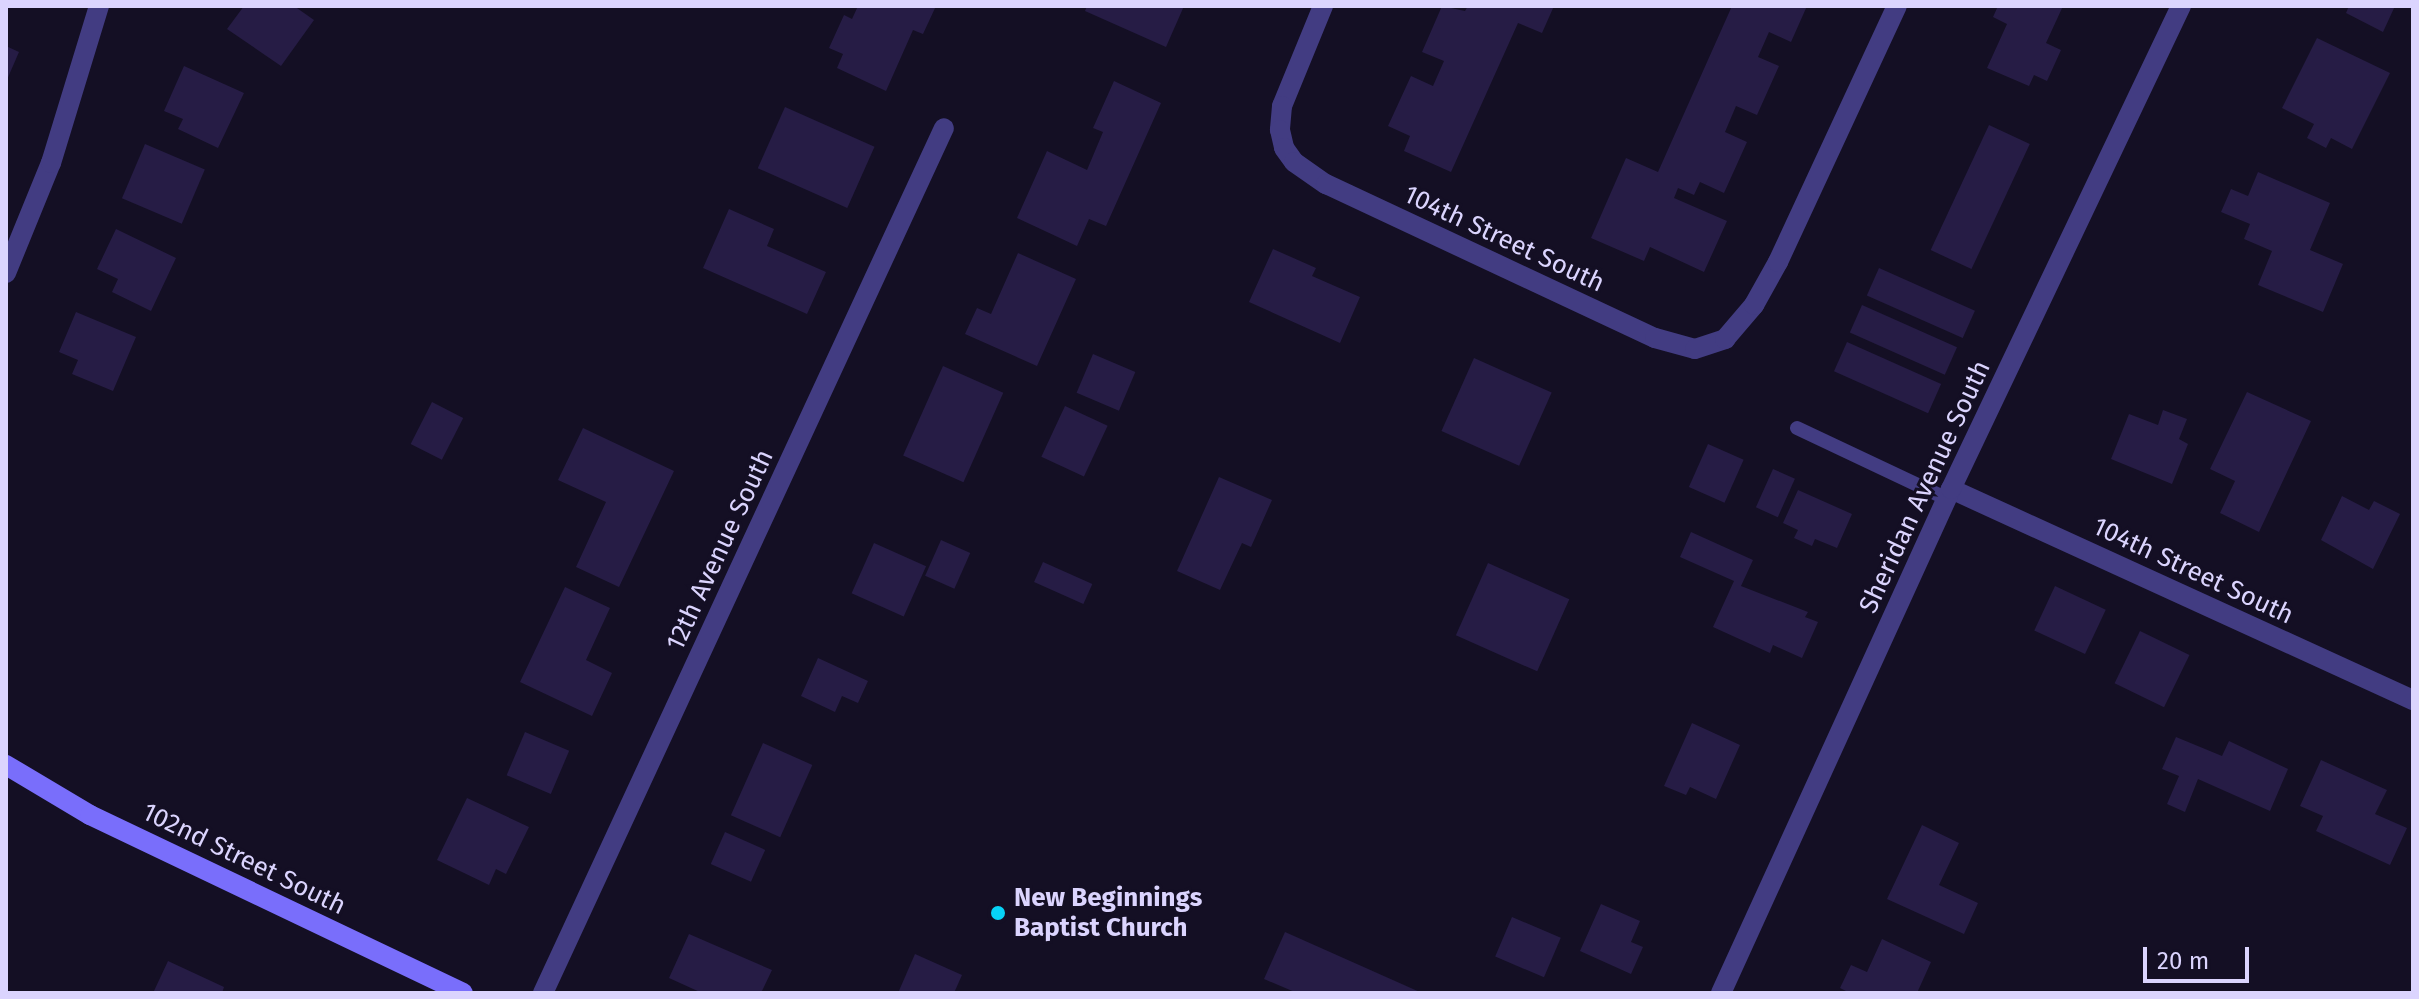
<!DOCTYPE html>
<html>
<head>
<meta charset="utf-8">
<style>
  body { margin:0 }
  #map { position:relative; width:2419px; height:999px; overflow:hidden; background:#140f24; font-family:"Fira Sans",sans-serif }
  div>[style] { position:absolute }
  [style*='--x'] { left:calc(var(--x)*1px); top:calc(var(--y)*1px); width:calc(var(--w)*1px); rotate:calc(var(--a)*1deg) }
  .building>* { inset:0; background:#261c45; transform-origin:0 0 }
  .lane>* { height:14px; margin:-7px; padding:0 7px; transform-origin:7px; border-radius:7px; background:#423c82 }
  .street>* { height:20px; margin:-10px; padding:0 10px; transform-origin:10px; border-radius:10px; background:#423c82 }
  .secondary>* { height:20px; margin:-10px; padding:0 10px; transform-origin:10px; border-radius:10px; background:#796efb }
  .dots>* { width:22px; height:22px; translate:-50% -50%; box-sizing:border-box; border:4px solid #140f24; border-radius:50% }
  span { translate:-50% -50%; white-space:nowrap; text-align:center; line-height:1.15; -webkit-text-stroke:6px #140f24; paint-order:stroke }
  .street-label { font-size:26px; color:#dbd4fe }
  .poi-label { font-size:26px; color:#dbd4fe; font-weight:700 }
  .left { translate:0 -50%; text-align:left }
  .frame { position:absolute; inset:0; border:8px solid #dbd4fe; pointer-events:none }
  .scale { position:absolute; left:2143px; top:947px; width:106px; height:36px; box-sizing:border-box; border:4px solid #dbd4fe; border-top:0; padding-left:10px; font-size:24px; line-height:28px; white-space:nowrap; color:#dbd4fe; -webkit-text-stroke:6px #140f24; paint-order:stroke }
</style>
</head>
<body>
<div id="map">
  <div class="building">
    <i style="clip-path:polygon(244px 6px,294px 6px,314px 20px,281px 66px,227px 29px)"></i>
    <i style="clip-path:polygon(858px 6px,936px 6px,923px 34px,913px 30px,886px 91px,837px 68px,843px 54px,829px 48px,844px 15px,852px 19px)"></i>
    <i style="clip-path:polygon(1087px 6px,1184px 6px,1166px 47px,1085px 11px)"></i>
    <i style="clip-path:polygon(1442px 6px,1465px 11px,1468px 6px,1554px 6px,1542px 33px,1518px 23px,1451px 172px,1404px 151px,1410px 136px,1388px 126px,1411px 76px,1433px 86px,1444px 61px,1422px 52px)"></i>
    <i style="clip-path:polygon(1732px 6px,1807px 6px,1791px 42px,1769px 32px,1758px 57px,1779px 66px,1757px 115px,1736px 106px,1725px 132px,1747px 142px,1724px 193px,1700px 182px,1694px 195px,1678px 188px,1674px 198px,1727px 221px,1704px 272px,1650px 247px,1644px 261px,1591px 238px,1626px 158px,1658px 172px)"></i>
    <i style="clip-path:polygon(1998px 6px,2063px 6px,2046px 43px,2061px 50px,2047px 81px,2034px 75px,2029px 86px,1987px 68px,2007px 24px,1993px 17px)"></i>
    <i style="clip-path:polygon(2349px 6px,2395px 6px,2383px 32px,2346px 13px)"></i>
    <i style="clip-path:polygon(2317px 38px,2390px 73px,2352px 149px,2331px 138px,2326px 148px,2307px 138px,2314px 124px,2282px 108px)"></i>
    <i style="clip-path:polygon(6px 46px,19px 52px,6px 82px)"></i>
    <i style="clip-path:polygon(184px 66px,244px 93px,218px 148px,178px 129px,183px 119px,164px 111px)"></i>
    <i style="clip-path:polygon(1114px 81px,1161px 103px,1106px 226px,1089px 219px,1077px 246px,1017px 218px,1047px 151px,1087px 170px,1103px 132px,1093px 128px)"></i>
    <i style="left:785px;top:107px;width:98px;height:67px;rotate:24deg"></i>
    <i style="left:1989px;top:125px;width:45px;height:138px;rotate:25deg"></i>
    <i style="left:145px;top:144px;width:65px;height:59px;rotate:23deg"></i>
    <i style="clip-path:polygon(2258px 172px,2330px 203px,2310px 250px,2343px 264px,2323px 312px,2258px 285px,2272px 251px,2244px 239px,2250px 224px,2221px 212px,2231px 189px,2248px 196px)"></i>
    <i style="clip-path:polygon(729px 209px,774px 229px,767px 246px,826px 272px,807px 314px,703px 268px)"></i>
    <i style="clip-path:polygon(116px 229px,176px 258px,151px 311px,112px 292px,118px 279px,97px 269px)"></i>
    <i style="clip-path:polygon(1273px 249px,1316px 268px,1312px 276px,1360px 297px,1340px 343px,1249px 302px)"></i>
    <i style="clip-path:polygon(1018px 253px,1076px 279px,1037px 366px,965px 334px,977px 308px,991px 314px)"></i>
    <i style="left:1879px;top:268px;width:105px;height:30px;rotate:24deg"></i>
    <i style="left:1862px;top:305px;width:104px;height:30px;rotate:24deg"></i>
    <i style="clip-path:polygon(76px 312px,136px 337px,113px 391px,72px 374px,78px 360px,59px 352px)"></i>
    <i style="left:1847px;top:342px;width:103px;height:32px;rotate:24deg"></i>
    <i style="left:1093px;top:354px;width:46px;height:42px;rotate:23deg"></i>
    <i style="left:1474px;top:358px;width:85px;height:80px;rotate:24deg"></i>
    <i style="left:943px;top:366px;width:66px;height:98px;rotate:24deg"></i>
    <i style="clip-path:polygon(2247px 392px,2311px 421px,2259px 532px,2220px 513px,2235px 481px,2210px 469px)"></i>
    <i style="left:432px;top:402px;width:35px;height:47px;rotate:27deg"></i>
    <i style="left:1065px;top:406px;width:47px;height:56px;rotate:25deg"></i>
    <i style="clip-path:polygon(2163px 410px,2187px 419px,2179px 439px,2188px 444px,2172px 484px,2111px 459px,2129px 414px,2158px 425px)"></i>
    <i style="clip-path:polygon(583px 428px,674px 471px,619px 587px,576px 567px,606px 502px,558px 480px)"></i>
    <i style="left:1708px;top:444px;width:39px;height:47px;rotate:24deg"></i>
    <i style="left:1773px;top:469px;width:24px;height:42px;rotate:24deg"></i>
    <i style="clip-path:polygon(1219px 477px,1272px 500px,1251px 547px,1242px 543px,1220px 590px,1177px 571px)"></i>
    <i style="clip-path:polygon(1798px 490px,1852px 514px,1837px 548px,1815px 539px,1812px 546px,1794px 538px,1798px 530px,1783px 523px)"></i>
    <i style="clip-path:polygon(2342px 496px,2369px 510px,2374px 501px,2400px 514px,2373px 569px,2321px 540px)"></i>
    <i style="clip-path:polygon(1691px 532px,1753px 560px,1741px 586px,1808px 612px,1805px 617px,1818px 622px,1802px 658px,1773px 645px,1770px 653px,1713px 627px,1734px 581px,1680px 557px)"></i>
    <i style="left:941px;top:540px;width:32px;height:39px;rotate:24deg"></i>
    <i style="left:874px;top:543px;width:57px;height:55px;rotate:24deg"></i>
    <i style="left:1043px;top:562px;width:54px;height:22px;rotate:24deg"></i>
    <i style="left:1488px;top:563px;width:89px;height:79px;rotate:24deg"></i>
    <i style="left:2055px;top:586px;width:56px;height:49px;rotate:25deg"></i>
    <i style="clip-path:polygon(565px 587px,610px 608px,586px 660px,612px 673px,592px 716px,520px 682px)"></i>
    <i style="left:2140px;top:631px;width:55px;height:58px;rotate:26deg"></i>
    <i style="clip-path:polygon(818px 658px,868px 681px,858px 703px,842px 696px,835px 712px,801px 696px)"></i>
    <i style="clip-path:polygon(1692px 723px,1740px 745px,1716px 799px,1690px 787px,1686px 795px,1664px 786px)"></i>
    <i style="left:525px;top:732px;width:48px;height:47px;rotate:23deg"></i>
    <i style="clip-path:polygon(2176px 737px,2222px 756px,2229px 741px,2288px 769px,2270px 811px,2198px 779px,2185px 812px,2167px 804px,2179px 776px,2162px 769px)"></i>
    <i style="left:763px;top:743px;width:54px;height:79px;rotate:24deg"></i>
    <i style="clip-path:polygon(2321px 760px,2387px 790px,2375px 814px,2407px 828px,2390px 865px,2316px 831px,2323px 816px,2300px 806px)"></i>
    <i style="clip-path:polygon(467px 798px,529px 827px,506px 874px,496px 869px,489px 885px,437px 860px)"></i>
    <i style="clip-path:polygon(1922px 825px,1959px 843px,1939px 885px,1978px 903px,1964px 934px,1887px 899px)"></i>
    <i style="left:725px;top:832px;width:44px;height:35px;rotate:24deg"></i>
    <i style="clip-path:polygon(1601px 904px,1640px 921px,1631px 942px,1643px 947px,1631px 974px,1580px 951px)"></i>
    <i style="left:1512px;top:917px;width:53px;height:43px;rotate:23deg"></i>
    <i style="clip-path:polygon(1285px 932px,1422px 993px,1297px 993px,1264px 979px)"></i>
    <i style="clip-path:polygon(689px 934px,772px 970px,761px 993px,702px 993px,669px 978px)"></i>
    <i style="clip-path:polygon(1882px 939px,1931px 962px,1917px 993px,1850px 993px,1840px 988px,1851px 965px,1867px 972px)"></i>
    <i style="clip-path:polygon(915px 954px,962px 975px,954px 993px,898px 993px)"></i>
    <i style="clip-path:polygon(168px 961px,224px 987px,222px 993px,153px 993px)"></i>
  </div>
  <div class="lane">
    <i style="--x:1797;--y:428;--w:166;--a:25.3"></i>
  </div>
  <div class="street">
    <i style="--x:1323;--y:6;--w:108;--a:112.3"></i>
    <i style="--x:1282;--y:106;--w:24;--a:95"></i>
    <i style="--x:1280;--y:130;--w:18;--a:77"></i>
    <i style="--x:1284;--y:148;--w:17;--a:54"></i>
    <i style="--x:1294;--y:162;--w:39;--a:35"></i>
    <i style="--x:1326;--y:184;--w:363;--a:25.1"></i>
    <i style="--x:1655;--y:338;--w:41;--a:15.4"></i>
    <i style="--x:1695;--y:349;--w:32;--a:-18"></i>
    <i style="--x:1725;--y:339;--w:45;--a:-49.5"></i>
    <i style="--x:1754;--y:305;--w:49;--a:-60.8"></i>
    <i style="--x:1778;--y:262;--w:282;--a:-65.1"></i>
    <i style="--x:6;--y:273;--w:119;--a:-67.8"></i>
    <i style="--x:51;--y:163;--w:164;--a:-73"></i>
    <i style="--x:1951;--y:489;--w:508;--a:24.55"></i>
    <i style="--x:543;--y:993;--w:953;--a:-65.13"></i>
    <i style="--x:1721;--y:993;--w:554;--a:-65.47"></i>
    <i style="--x:1951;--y:489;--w:535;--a:-64.54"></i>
  </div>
  <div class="secondary">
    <i style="--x:6;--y:765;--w:98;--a:30.8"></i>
    <i style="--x:90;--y:815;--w:413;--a:25.5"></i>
  </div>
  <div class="dots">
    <i style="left:998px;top:913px;background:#07d2f6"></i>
  </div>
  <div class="street-label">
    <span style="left:1504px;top:239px;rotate:25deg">104th Street South</span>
    <span style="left:1925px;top:487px;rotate:-65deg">Sheridan Avenue South</span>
    <span style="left:720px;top:550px;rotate:-65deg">12th Avenue South</span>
    <span style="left:2193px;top:571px;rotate:25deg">104th Street South</span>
    <span style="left:244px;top:859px;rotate:26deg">102nd Street South</span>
  </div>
  <div class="poi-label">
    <span class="left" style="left:1014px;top:913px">New Beginnings<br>Baptist Church</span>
  </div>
  <div class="frame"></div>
  <div class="scale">20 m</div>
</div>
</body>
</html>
